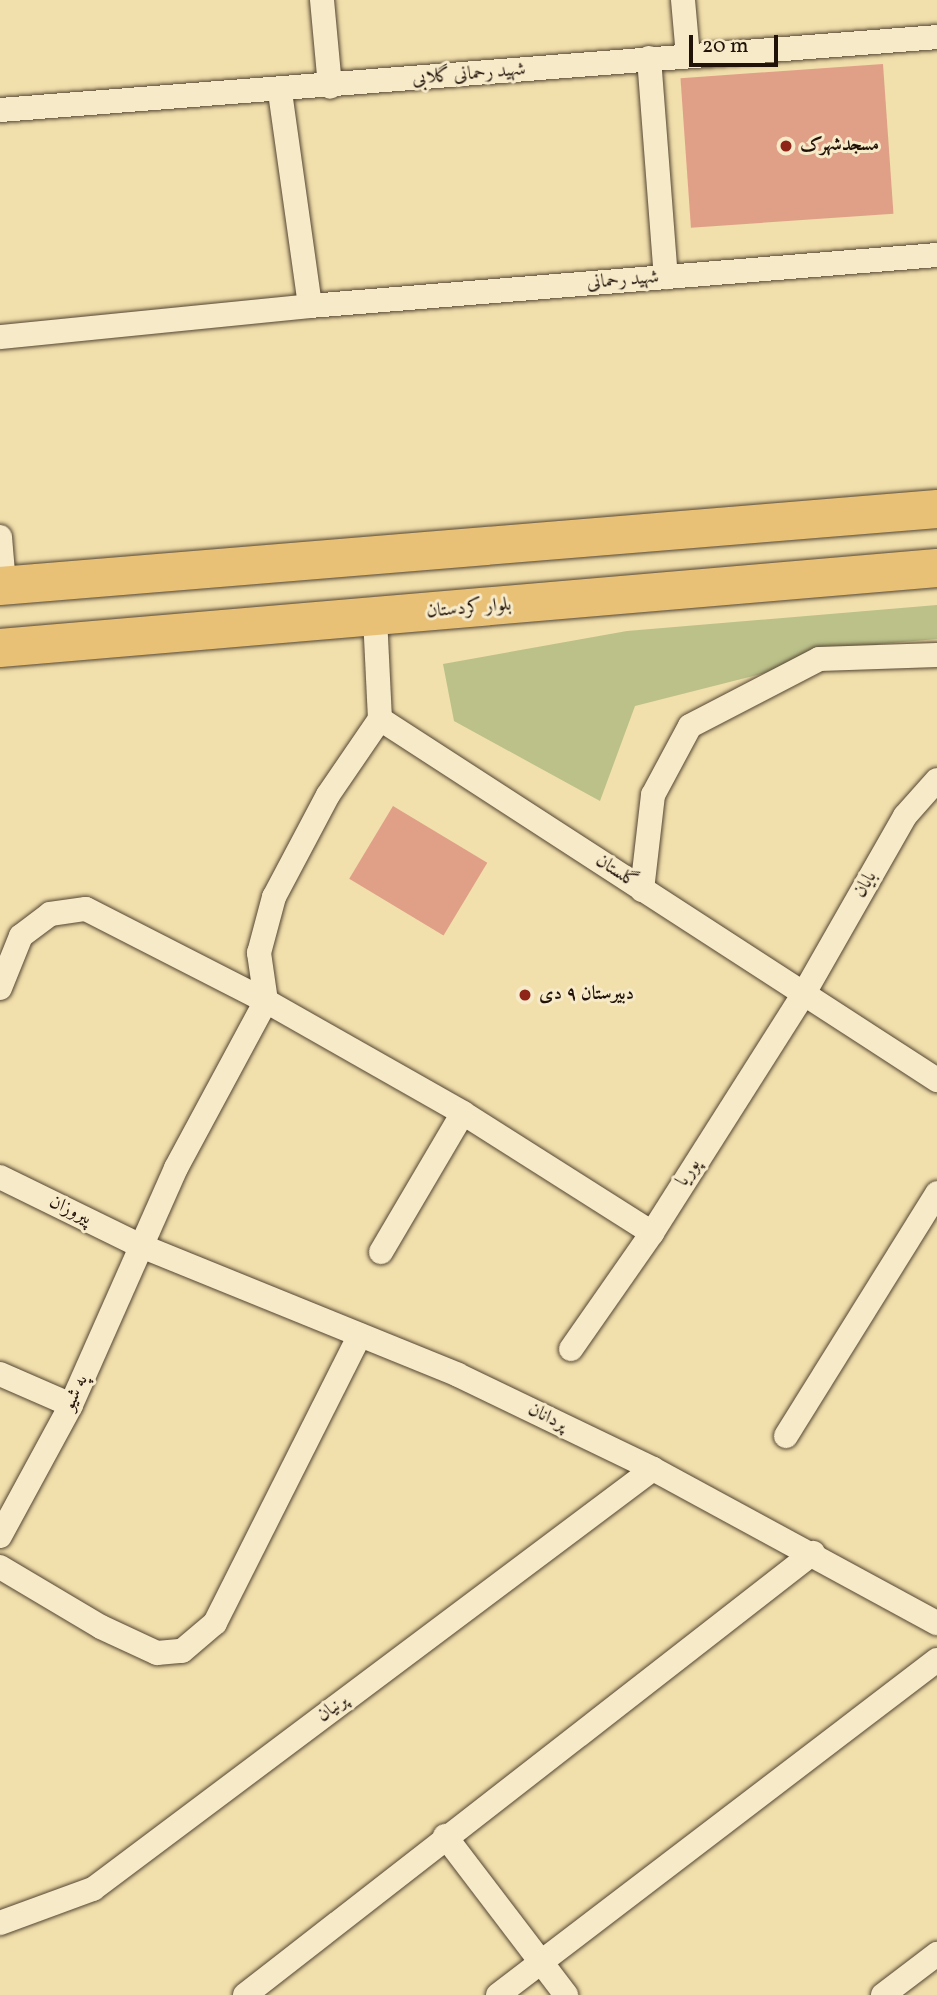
<!DOCTYPE html>
<html>
<head>
<meta charset="utf-8">
<style>
  body { margin:0 }
  #map { position:relative; width:937px; height:1995px; overflow:hidden; background:#f1dfac; font-family:Vollkorn,Amiri,serif }
  div>[style] { position:absolute }
  [style*='--x'] { left:calc(var(--x)*1px); top:calc(var(--y)*1px); width:calc(var(--w)*1px); rotate:calc(var(--a)*1deg) }
  .green>* { inset:0; background:#bbc189 }
  .building>* { inset:0; background:#e0a087; transform-origin:0 0 }
  .roads { filter:drop-shadow(0 0 2px #544532) drop-shadow(0 0 2px #544532) }
  .minor>* { height:24px; margin:-12px; padding:0 12px; transform-origin:12px; border-radius:12px; background:#f6eac9 }
  .primary>* { height:38px; margin:-19px; padding:0 19px; transform-origin:19px; border-radius:19px; background:#e8c076 }
  .dots>* { width:19px; height:19px; translate:-50% -50%; box-sizing:border-box; border:4px solid #f6eac9; border-radius:50% }
  span { translate:-50% -50%; white-space:nowrap; text-align:center; line-height:1.15; -webkit-text-stroke:6px #f6eac9; paint-order:stroke }
  .street-label { font-size:19px; color:#201209 }
  .poi-label { font-size:19px; color:#201209; font-weight:700 }
  .left { translate:0 -50%; text-align:left }
  .scale { position:absolute; left:689px; top:35px; width:89px; height:32px; box-sizing:border-box; border:4px solid #201209; border-top:0; padding-left:9px; font-size:21px; line-height:24px; white-space:nowrap; color:#201209; -webkit-text-stroke:5px #f6eac9; paint-order:stroke }
</style>
</head>
<body>
<div id="map">
  <div class="green">
    <i style="clip-path:polygon(937px 605px,937px 639px,880px 644px,635px 706px,600px 801px,454px 721px,443px 664px,627px 631px)"></i>
  </div>
  <div class="building">
    <i style="left:883px;top:64px;width:150px;height:203px;rotate:86deg"></i>
    <i style="left:393px;top:806px;width:110px;height:85px;rotate:31deg"></i>
  </div>
  <div class="roads">
    <div class="minor">
      <i style="--x:322;--y:0;--w:87;--a:84.7"></i>
      <i style="--x:683;--y:0;--w:56;--a:84.9"></i>
      <i style="--x:649;--y:58;--w:220;--a:85.6"></i>
      <i style="--x:280;--y:92;--w:216;--a:82"></i>
      <i style="--x:0;--y:110;--w:940;--a:-4.45"></i>
      <i style="--x:0;--y:337;--w:312;--a:-5.7"></i>
      <i style="--x:310;--y:306;--w:629;--a:-4.65"></i>
      <i style="--x:0;--y:537;--w:48;--a:85.2"></i>
      <i style="--x:375;--y:617;--w:102;--a:87.2"></i>
      <i style="--x:380;--y:719;--w:664;--a:32.95"></i>
      <i style="--x:642;--y:890;--w:96;--a:-83.4"></i>
      <i style="--x:653;--y:795;--w:78;--a:-61.8"></i>
      <i style="--x:690;--y:726;--w:145;--a:-27.4"></i>
      <i style="--x:819;--y:659;--w:118;--a:-1.9"></i>
      <i style="--x:0;--y:988;--w:56;--a:-68"></i>
      <i style="--x:21;--y:936;--w:36;--a:-37"></i>
      <i style="--x:50;--y:914;--w:36;--a:-8"></i>
      <i style="--x:86;--y:909;--w:202;--a:27.1"></i>
      <i style="--x:266;--y:1001;--w:227;--a:29.6"></i>
      <i style="--x:463;--y:1113;--w:224;--a:32.4"></i>
      <i style="--x:0;--y:1177;--w:157;--a:26.1"></i>
      <i style="--x:141;--y:1246;--w:342;--a:22.1"></i>
      <i style="--x:458;--y:1375;--w:216;--a:25.7"></i>
      <i style="--x:653;--y:1469;--w:323;--a:28.5"></i>
      <i style="--x:381;--y:1252;--w:161;--a:-59.5"></i>
      <i style="--x:571;--y:1349;--w:141;--a:-55.1"></i>
      <i style="--x:652;--y:1233;--w:282;--a:-57.6"></i>
      <i style="--x:803;--y:995;--w:206;--a:-60.3"></i>
      <i style="--x:905;--y:816;--w:48;--a:-48.4"></i>
      <i style="--x:0;--y:1374;--w:77;--a:23.6"></i>
      <i style="--x:786;--y:1436;--w:286;--a:-58.1"></i>
      <i style="--x:0;--y:1536;--w:149;--a:-61.5"></i>
      <i style="--x:71;--y:1405;--w:259;--a:-66.1"></i>
      <i style="--x:176;--y:1168;--w:190;--a:-61.7"></i>
      <i style="--x:266;--y:1001;--w:49;--a:-98.3"></i>
      <i style="--x:259;--y:953;--w:58;--a:-75"></i>
      <i style="--x:274;--y:897;--w:115;--a:-62.1"></i>
      <i style="--x:328;--y:795;--w:92;--a:-55.6"></i>
      <i style="--x:0;--y:1567;--w:117;--a:30.7"></i>
      <i style="--x:101;--y:1627;--w:62;--a:24.9"></i>
      <i style="--x:157;--y:1653;--w:25;--a:-5"></i>
      <i style="--x:182;--y:1651;--w:43;--a:-40.3"></i>
      <i style="--x:215;--y:1623;--w:322;--a:-63.3"></i>
      <i style="--x:445;--y:1836;--w:200;--a:52.7"></i>
      <i style="--x:0;--y:1923;--w:99;--a:-20.1"></i>
      <i style="--x:93;--y:1889;--w:700;--a:-36.87"></i>
      <i style="--x:245;--y:1995;--w:720;--a:-37.89"></i>
      <i style="--x:498;--y:1995;--w:552;--a:-37.35"></i>
      <i style="--x:883;--y:1995;--w:68;--a:-37.2"></i>
    </div>
    <div class="primary">
      <i style="--x:0;--y:586;--w:940;--a:-4.7"></i>
      <i style="--x:0;--y:648;--w:940;--a:-4.88"></i>
    </div>
  </div>
  <div class="dots">
    <i style="left:786px;top:146px;background:#8f2418"></i>
    <i style="left:525px;top:995px;background:#8f2418"></i>
  </div>
  <div class="street-label">
    <span style="left:469px;top:75px;rotate:-5deg">شهید رحمانی گلابی</span>
    <span style="left:623px;top:281px;rotate:-5deg">شهید رحمانی</span>
    <span style="left:469px;top:609px;rotate:-5deg">بلوار کردستان</span>
    <span style="left:616px;top:872px;rotate:33deg">گلستان</span>
    <span style="left:866px;top:885px;rotate:-60deg">بایان</span>
    <span style="left:689px;top:1173px;rotate:-58deg">پوریا</span>
    <span style="left:70px;top:1211px;rotate:26deg">پیروزان</span>
    <span style="left:76px;top:1393px;rotate:-65deg">په شیو</span>
    <span style="left:547px;top:1418px;rotate:26deg">پردانان</span>
    <span style="left:333px;top:1709px;rotate:-37deg">پرنیان</span>
  </div>
  <div class="poi-label">
    <span class="left" style="left:800px;top:146px">مسجدشهرک</span>
    <span class="left" style="left:539px;top:995px">دبیرستان ۹ دی</span>
  </div>
  <div class="scale">20 m</div>
</div>
</body>
</html>
